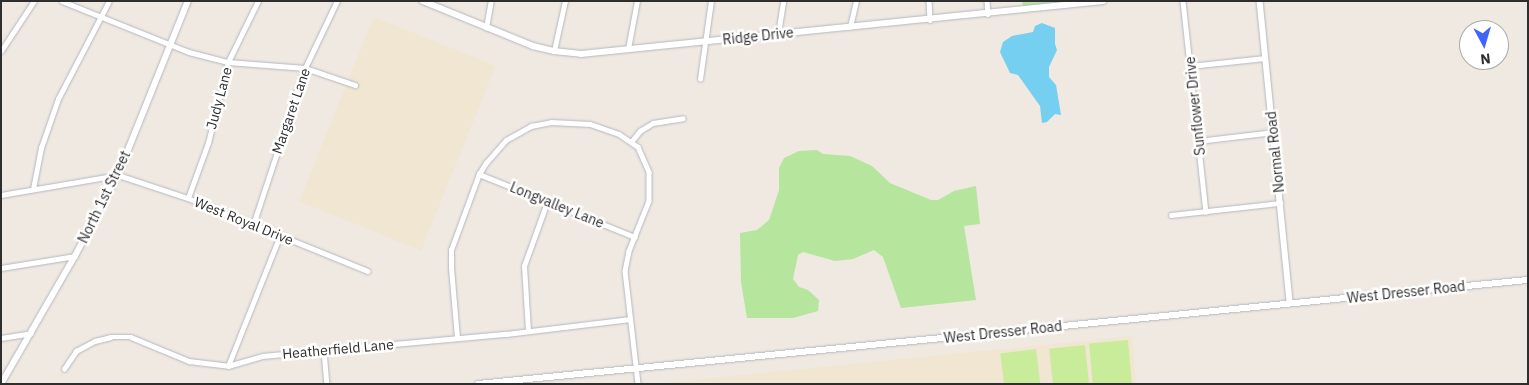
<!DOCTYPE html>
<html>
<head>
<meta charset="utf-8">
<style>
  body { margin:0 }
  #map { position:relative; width:1529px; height:385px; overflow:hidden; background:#efe9e1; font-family:"IBM Plex Sans",sans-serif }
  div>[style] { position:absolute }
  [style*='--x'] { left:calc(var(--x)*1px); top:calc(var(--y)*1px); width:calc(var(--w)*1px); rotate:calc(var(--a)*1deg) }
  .education>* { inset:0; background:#f0e6d1; transform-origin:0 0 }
  .green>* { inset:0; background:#b6e59e }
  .pitch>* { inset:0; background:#c9ec9a; transform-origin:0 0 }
  .water>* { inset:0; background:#75cff0 }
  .roads { filter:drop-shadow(0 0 1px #b4b7c1) drop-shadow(0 0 1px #b4b7c1) }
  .minor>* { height:4.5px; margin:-2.25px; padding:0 2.25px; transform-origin:2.25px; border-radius:2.25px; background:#fff }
  .tertiary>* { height:5.5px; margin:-2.75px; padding:0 2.75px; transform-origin:2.75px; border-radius:2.75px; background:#fff }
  span { translate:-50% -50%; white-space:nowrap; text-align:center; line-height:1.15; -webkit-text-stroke:5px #fff; paint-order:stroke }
  .street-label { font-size:14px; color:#2e2e2e }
  .frame { position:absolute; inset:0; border:2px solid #2e2e2e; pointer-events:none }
  .north { position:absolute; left:1459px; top:20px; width:50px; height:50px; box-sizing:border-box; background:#fff; border:1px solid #ababab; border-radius:50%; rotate:174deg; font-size:14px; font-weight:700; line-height:20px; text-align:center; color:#2e2e2e }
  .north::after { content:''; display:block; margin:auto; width:18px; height:22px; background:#4264fb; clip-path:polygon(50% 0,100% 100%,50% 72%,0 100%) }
</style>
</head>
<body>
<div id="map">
  <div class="education">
    <i style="left:374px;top:17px;width:131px;height:199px;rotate:22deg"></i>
    <i style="clip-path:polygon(1132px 336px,1136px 384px,654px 384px)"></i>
  </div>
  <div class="green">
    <i style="clip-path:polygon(1022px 1px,1065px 1px,1065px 3px,1023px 7px)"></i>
    <i style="clip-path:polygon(817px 150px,823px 154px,850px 156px,872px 166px,890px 183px,931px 200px,938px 200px,954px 191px,976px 186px,980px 224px,964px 226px,976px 300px,901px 308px,883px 257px,874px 250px,853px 259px,835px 261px,803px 252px,798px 255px,793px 279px,799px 287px,808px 290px,819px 300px,818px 311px,793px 318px,747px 318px,741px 282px,740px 233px,757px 230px,769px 220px,779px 190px,779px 168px,784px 158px,799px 151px)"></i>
  </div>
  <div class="pitch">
    <i style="left:1128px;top:340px;width:44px;height:39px;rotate:85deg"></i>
    <i style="left:1085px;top:345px;width:39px;height:36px;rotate:84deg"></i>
    <i style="left:1036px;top:349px;width:35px;height:36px;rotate:83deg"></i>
  </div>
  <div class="water">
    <i style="clip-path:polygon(1042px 23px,1055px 28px,1055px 44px,1057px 50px,1049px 67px,1049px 77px,1056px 85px,1061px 115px,1055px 114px,1047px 122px,1042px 123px,1040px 106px,1018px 75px,1010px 73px,1000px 52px,1003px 42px,1012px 36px,1033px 32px,1035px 26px)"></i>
  </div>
  <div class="roads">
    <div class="minor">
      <i style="--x:62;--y:1;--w:137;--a:21.9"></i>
      <i style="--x:189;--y:52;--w:40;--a:14.4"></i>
      <i style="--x:228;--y:62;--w:77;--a:4.5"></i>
      <i style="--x:305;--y:68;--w:53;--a:18.8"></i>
      <i style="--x:929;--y:1;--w:19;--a:87"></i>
      <i style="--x:987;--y:1;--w:13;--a:86"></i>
      <i style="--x:1183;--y:1;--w:212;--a:83.8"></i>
      <i style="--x:850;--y:27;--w:27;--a:-77"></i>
      <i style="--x:486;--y:28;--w:27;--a:-80"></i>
      <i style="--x:778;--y:34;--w:33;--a:-81"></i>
      <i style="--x:628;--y:49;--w:49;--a:-79.4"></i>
      <i style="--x:1;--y:51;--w:60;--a:-56.6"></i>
      <i style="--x:554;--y:51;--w:51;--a:-77.6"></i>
      <i style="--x:1190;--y:66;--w:75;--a:-6.1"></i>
      <i style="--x:700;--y:79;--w:79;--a:-82"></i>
      <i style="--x:1198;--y:141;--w:76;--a:-6.8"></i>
      <i style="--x:631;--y:142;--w:14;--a:-51"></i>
      <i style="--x:640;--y:131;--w:15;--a:-32"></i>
      <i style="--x:653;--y:123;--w:30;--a:-9"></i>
      <i style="--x:479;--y:174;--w:168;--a:22"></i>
      <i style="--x:33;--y:189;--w:42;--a:-79"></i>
      <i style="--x:41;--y:148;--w:52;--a:-70.9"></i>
      <i style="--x:58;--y:99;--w:110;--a:-62.5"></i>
      <i style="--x:1;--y:195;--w:119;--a:-9.7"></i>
      <i style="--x:118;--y:175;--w:74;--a:18.2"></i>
      <i style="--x:188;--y:198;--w:194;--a:22.1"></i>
      <i style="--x:188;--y:198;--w:59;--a:-70"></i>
      <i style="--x:208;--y:143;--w:83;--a:-76.1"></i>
      <i style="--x:228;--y:62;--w:68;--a:-63.8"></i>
      <i style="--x:1171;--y:215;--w:110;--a:-6.3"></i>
      <i style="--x:253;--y:225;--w:165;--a:-71.7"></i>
      <i style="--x:305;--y:68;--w:74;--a:-64.5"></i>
      <i style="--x:1;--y:268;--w:75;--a:-9.2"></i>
      <i style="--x:528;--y:331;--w:65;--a:-93.5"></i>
      <i style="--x:524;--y:266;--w:68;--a:-70.2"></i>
      <i style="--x:1;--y:338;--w:30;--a:-9"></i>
      <i style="--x:457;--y:338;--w:70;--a:-94.9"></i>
      <i style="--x:451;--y:268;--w:18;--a:-90"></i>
      <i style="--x:451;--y:250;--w:81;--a:-69.8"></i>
      <i style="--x:479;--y:174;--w:13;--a:-58"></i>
      <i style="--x:486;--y:163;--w:30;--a:-49"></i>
      <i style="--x:506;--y:140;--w:29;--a:-29"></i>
      <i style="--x:531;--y:126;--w:20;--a:-11"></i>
      <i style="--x:551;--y:122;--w:39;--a:3"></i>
      <i style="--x:590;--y:124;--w:31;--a:19"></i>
      <i style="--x:619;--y:134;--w:23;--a:34"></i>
      <i style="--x:638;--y:147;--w:27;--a:66"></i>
      <i style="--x:649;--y:172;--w:29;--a:90"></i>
      <i style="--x:649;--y:201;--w:54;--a:111.8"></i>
      <i style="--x:629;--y:251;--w:20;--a:101"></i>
      <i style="--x:625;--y:271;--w:114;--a:83.4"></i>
      <i style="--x:324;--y:351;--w:33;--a:85"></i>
      <i style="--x:228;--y:366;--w:141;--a:-68.3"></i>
      <i style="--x:64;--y:369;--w:22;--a:-56"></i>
      <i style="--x:76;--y:351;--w:21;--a:-28"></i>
      <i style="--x:95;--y:341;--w:16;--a:-14"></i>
      <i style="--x:111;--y:337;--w:20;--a:0"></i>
      <i style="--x:131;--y:337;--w:63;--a:22.5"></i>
      <i style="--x:189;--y:361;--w:39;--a:7"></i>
      <i style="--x:228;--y:366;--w:35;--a:-16"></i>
      <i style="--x:262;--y:356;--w:245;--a:-5.2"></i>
      <i style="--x:506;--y:334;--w:125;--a:-6.9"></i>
    </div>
    <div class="tertiary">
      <i style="--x:423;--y:1;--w:119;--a:22.2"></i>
      <i style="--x:533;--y:46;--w:22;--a:13"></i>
      <i style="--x:554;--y:51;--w:27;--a:6"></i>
      <i style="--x:581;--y:54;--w:525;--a:-5.8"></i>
      <i style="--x:1260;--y:1;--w:303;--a:84.3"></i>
      <i style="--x:1;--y:384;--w:148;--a:-60"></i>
      <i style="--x:75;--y:256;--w:92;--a:-62"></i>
      <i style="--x:118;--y:175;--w:188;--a:-68.1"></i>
      <i style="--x:478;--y:384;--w:1055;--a:-5.66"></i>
    </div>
  </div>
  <div class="street-label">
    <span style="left:758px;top:36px;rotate:-6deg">Ridge Drive</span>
    <span style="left:219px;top:98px;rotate:-75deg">Judy Lane</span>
    <span style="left:1195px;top:106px;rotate:-96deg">Sunflower Drive</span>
    <span style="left:291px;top:111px;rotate:-71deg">Margaret Lane</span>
    <span style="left:1275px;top:152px;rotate:-96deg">Normal Road</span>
    <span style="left:104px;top:197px;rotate:-64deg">North 1st Street</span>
    <span style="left:557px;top:205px;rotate:22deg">Longvalley Lane</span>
    <span style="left:244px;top:221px;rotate:22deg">West Royal Drive</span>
    <span style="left:1406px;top:292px;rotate:-6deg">West Dresser Road</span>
    <span style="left:1003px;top:332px;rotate:-6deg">West Dresser Road</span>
    <span style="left:338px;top:349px;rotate:-5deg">Heatherfield Lane</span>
  </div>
  <div class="frame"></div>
  <div class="north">N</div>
</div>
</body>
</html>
